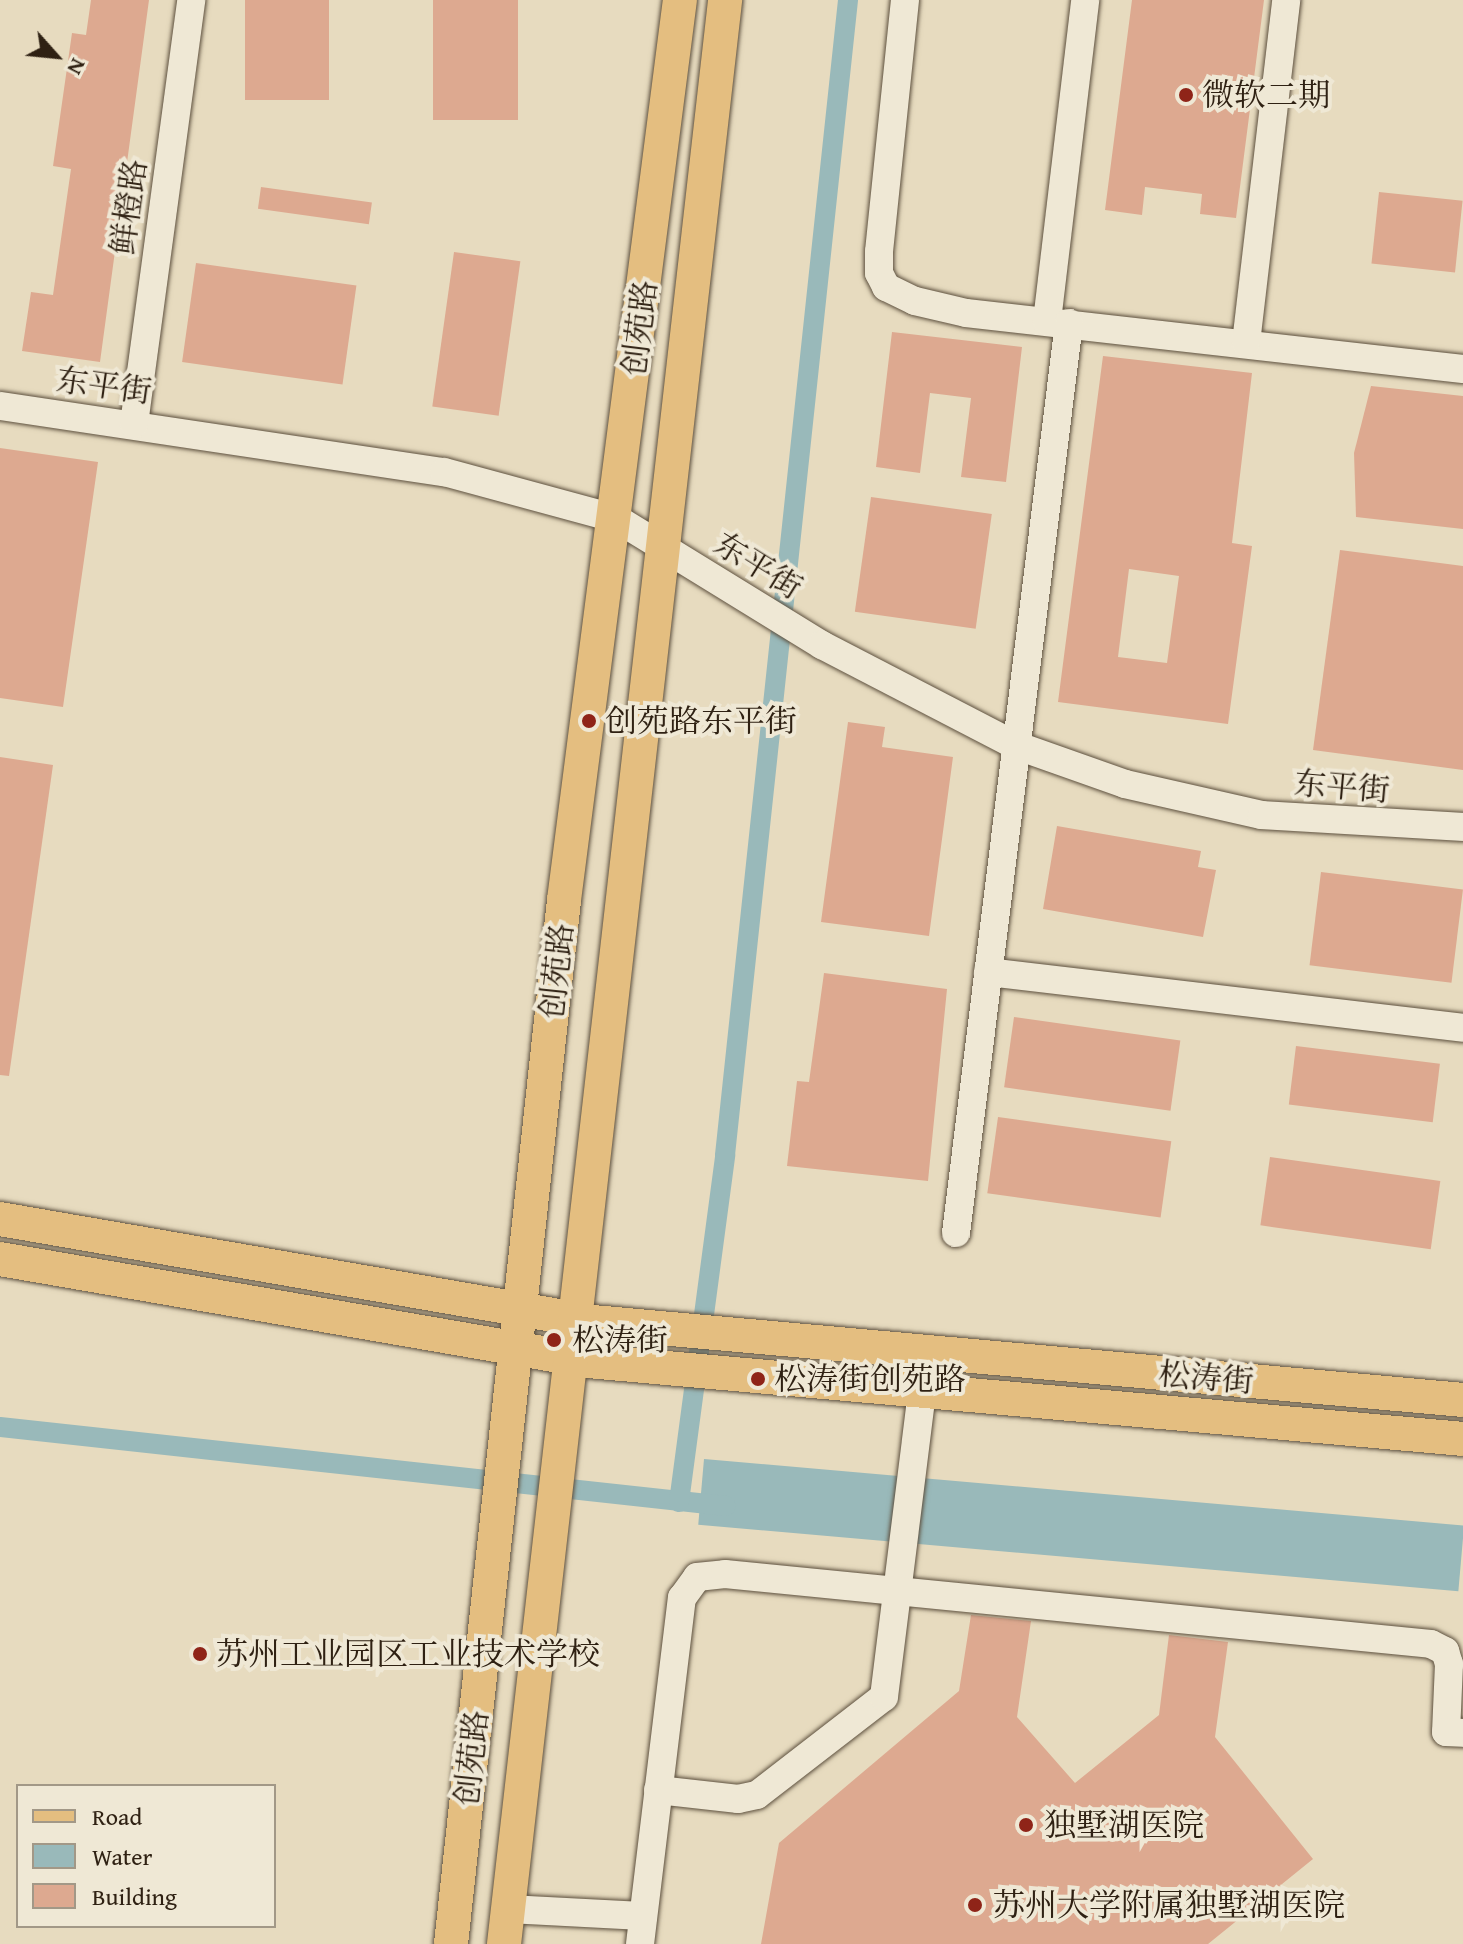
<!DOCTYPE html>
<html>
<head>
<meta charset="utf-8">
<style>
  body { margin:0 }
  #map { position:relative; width:1463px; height:1944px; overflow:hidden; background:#e7dbbf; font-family:"Gentium Book Plus","Noto Serif SC",serif }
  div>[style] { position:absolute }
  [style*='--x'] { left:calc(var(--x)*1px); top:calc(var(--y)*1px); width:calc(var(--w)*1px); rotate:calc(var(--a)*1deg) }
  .water>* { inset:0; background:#99b9ba; transform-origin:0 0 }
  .canal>* { height:20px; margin:-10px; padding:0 10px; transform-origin:10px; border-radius:10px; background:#99b9ba }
  .building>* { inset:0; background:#dda990; transform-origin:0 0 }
  .roads { filter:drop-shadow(0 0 2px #5d503e) drop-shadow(0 0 2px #5d503e) }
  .minor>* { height:28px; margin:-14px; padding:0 14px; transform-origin:14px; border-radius:14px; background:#efe8d5 }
  .major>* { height:34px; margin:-17px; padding:0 17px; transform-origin:17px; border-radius:17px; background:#e4be80 }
  .dots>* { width:22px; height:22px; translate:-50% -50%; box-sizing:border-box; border:4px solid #efe8d5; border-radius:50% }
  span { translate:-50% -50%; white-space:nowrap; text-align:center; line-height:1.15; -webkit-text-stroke:8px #efe8d5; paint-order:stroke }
  .poi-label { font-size:32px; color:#2f2113 }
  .left { translate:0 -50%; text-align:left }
  .street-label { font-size:32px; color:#2f2113 }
  .legend { position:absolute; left:16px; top:1784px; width:260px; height:144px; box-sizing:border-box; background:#efe8d5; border:2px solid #a29887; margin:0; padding:10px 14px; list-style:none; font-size:24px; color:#2f2113 }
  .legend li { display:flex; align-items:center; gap:16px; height:40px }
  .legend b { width:40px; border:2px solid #a29887 }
  .north { position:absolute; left:16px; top:16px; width:80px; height:80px; -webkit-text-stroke:6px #efe8d5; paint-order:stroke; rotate:117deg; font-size:22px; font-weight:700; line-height:32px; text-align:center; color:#2f2113 }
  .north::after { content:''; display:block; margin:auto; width:28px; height:36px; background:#2f2113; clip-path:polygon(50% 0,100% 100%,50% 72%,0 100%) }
</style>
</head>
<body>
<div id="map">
  <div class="water">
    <i style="left:704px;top:1459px;width:763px;height:66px;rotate:5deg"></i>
  </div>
  <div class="canal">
    <i style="--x:0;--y:1427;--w:730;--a:6.21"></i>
    <i style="--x:679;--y:1502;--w:350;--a:-82.4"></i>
    <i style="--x:725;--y:1155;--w:1162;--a:-83.92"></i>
  </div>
  <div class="building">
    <i style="clip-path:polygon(91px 0,149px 0,100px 362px,22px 351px,31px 292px,53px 295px,71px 169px,53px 166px,72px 33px,86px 35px)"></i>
    <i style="left:245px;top:0;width:84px;height:100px"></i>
    <i style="left:433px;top:0;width:85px;height:120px"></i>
    <i style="clip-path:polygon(1132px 0,1264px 0,1236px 218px,1200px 214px,1202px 194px,1145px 187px,1142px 215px,1105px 210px)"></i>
    <i style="left:261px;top:187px;width:112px;height:22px;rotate:8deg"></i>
    <i style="left:1379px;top:192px;width:84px;height:72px;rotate:6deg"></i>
    <i style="left:454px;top:252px;width:67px;height:156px;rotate:8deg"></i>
    <i style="left:196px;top:263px;width:162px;height:100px;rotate:8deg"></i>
    <i style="clip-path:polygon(892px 332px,1022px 347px,1006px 482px,961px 477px,971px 398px,930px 393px,920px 473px,876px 467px)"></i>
    <i style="clip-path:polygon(evenodd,1103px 356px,1252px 373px,1232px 543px,1252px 546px,1228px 724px,1058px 702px,1103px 356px,1129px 569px,1179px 576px,1167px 663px,1118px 657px,1129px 569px)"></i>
    <i style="clip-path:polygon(1371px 386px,1463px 396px,1463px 529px,1356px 517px,1354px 453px)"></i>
    <i style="clip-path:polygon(0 448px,98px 462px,63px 707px,0 698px)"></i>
    <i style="left:871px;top:497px;width:122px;height:116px;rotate:8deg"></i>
    <i style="clip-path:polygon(1340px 550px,1463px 566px,1463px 770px,1313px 750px)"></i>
    <i style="clip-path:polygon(848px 722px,885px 727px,882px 747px,953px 757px,929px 936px,821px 922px)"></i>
    <i style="clip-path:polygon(0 757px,53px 765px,9px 1076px,0 1075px)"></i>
    <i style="clip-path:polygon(1057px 826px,1201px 851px,1198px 867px,1216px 870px,1203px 937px,1043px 909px)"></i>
    <i style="left:1321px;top:872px;width:143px;height:94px;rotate:7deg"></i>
    <i style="clip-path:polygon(824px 973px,947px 989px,928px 1181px,787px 1166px,797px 1081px,809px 1082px)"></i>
    <i style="left:1014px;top:1017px;width:168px;height:71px;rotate:8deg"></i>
    <i style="left:1296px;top:1046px;width:145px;height:59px;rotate:7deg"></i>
    <i style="left:998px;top:1117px;width:175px;height:77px;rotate:8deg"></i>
    <i style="left:1270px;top:1157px;width:172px;height:69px;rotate:8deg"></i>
    <i style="clip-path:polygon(971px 1615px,1031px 1621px,1017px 1717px,1075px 1783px,1159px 1715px,1169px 1635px,1228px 1642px,1215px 1737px,1313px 1859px,1208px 1944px,761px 1944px,779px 1843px,959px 1691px)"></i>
  </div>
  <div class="roads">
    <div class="minor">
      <i style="--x:905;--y:0;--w:253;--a:95.9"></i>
      <i style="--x:879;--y:252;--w:21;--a:90"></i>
      <i style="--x:879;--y:273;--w:16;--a:63"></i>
      <i style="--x:886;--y:287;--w:32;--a:26"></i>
      <i style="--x:915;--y:301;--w:52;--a:13.2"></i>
      <i style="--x:966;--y:313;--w:500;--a:6.43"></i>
      <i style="--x:1047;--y:321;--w:323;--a:-83.2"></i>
      <i style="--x:1246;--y:343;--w:345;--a:-83.3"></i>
      <i style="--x:0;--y:406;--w:449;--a:8.5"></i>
      <i style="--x:444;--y:472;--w:179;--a:15.2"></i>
      <i style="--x:617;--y:519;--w:241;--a:31.6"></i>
      <i style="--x:822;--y:645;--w:217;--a:27.4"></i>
      <i style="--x:1015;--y:745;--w:117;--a:19.5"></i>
      <i style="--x:1125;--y:784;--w:140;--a:12.8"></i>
      <i style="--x:1262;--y:815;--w:201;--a:3.4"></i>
      <i style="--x:134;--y:424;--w:428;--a:-82.3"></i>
      <i style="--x:988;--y:972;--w:478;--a:6.7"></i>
      <i style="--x:956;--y:1233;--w:917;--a:-82.92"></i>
      <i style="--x:658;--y:1790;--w:81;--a:6.4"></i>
      <i style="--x:738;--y:1799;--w:19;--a:-12"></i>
      <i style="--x:757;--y:1795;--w:160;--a:-37.7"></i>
      <i style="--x:884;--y:1697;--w:308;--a:-82.9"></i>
      <i style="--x:508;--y:1909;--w:135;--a:3"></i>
      <i style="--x:640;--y:1944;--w:349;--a:-83.1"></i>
      <i style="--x:682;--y:1598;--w:26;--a:-54"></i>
      <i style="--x:697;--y:1577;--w:28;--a:-6"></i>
      <i style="--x:725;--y:1574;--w:709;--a:5.66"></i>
      <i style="--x:1431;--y:1644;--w:16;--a:27"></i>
      <i style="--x:1445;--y:1651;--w:14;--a:73"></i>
      <i style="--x:1449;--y:1664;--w:68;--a:92.5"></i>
      <i style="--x:1446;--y:1732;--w:17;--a:3"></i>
    </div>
    <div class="major">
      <i style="--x:0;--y:1219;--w:602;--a:9.85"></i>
      <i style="--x:593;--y:1322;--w:873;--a:5.12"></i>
      <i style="--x:0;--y:1259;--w:597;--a:9.84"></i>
      <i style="--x:588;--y:1361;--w:878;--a:5.09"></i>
      <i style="--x:451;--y:1944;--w:1050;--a:-83.82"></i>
      <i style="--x:564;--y:900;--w:907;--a:-82.66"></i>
      <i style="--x:504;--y:1944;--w:1957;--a:-83.51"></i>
    </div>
  </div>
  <div class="dots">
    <i style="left:1186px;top:95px;background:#8f2418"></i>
    <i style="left:589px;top:721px;background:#8f2418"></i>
    <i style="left:554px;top:1340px;background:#8f2418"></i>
    <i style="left:758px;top:1379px;background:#8f2418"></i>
    <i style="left:200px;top:1654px;background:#8f2418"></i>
    <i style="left:1026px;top:1825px;background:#8f2418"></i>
    <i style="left:975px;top:1905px;background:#8f2418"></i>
  </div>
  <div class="poi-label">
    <span class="left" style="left:1202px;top:95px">微软二期</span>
    <span class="left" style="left:605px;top:721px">创苑路东平街</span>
    <span class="left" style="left:572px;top:1340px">松涛街</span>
    <span class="left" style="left:774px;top:1379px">松涛街创苑路</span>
    <span class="left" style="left:216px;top:1654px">苏州工业园区工业技术学校</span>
    <span class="left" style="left:1044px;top:1825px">独墅湖医院</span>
    <span class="left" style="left:993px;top:1905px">苏州大学附属独墅湖医院</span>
  </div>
  <div class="street-label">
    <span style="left:129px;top:207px;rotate:-82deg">鲜橙路</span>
    <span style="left:640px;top:328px;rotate:-83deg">创苑路</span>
    <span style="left:104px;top:386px;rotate:8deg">东平街</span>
    <span style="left:758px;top:566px;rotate:32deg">东平街</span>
    <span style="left:1342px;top:787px;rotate:5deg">东平街</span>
    <span style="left:557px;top:971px;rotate:-84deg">创苑路</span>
    <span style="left:1206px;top:1378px;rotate:5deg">松涛街</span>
    <span style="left:472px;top:1758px;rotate:-84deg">创苑路</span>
  </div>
  <ul class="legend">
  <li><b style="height:10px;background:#e4be80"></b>Road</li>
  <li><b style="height:22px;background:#99b9ba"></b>Water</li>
  <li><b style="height:22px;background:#dda990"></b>Building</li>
  </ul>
  <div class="north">N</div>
</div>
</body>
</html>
